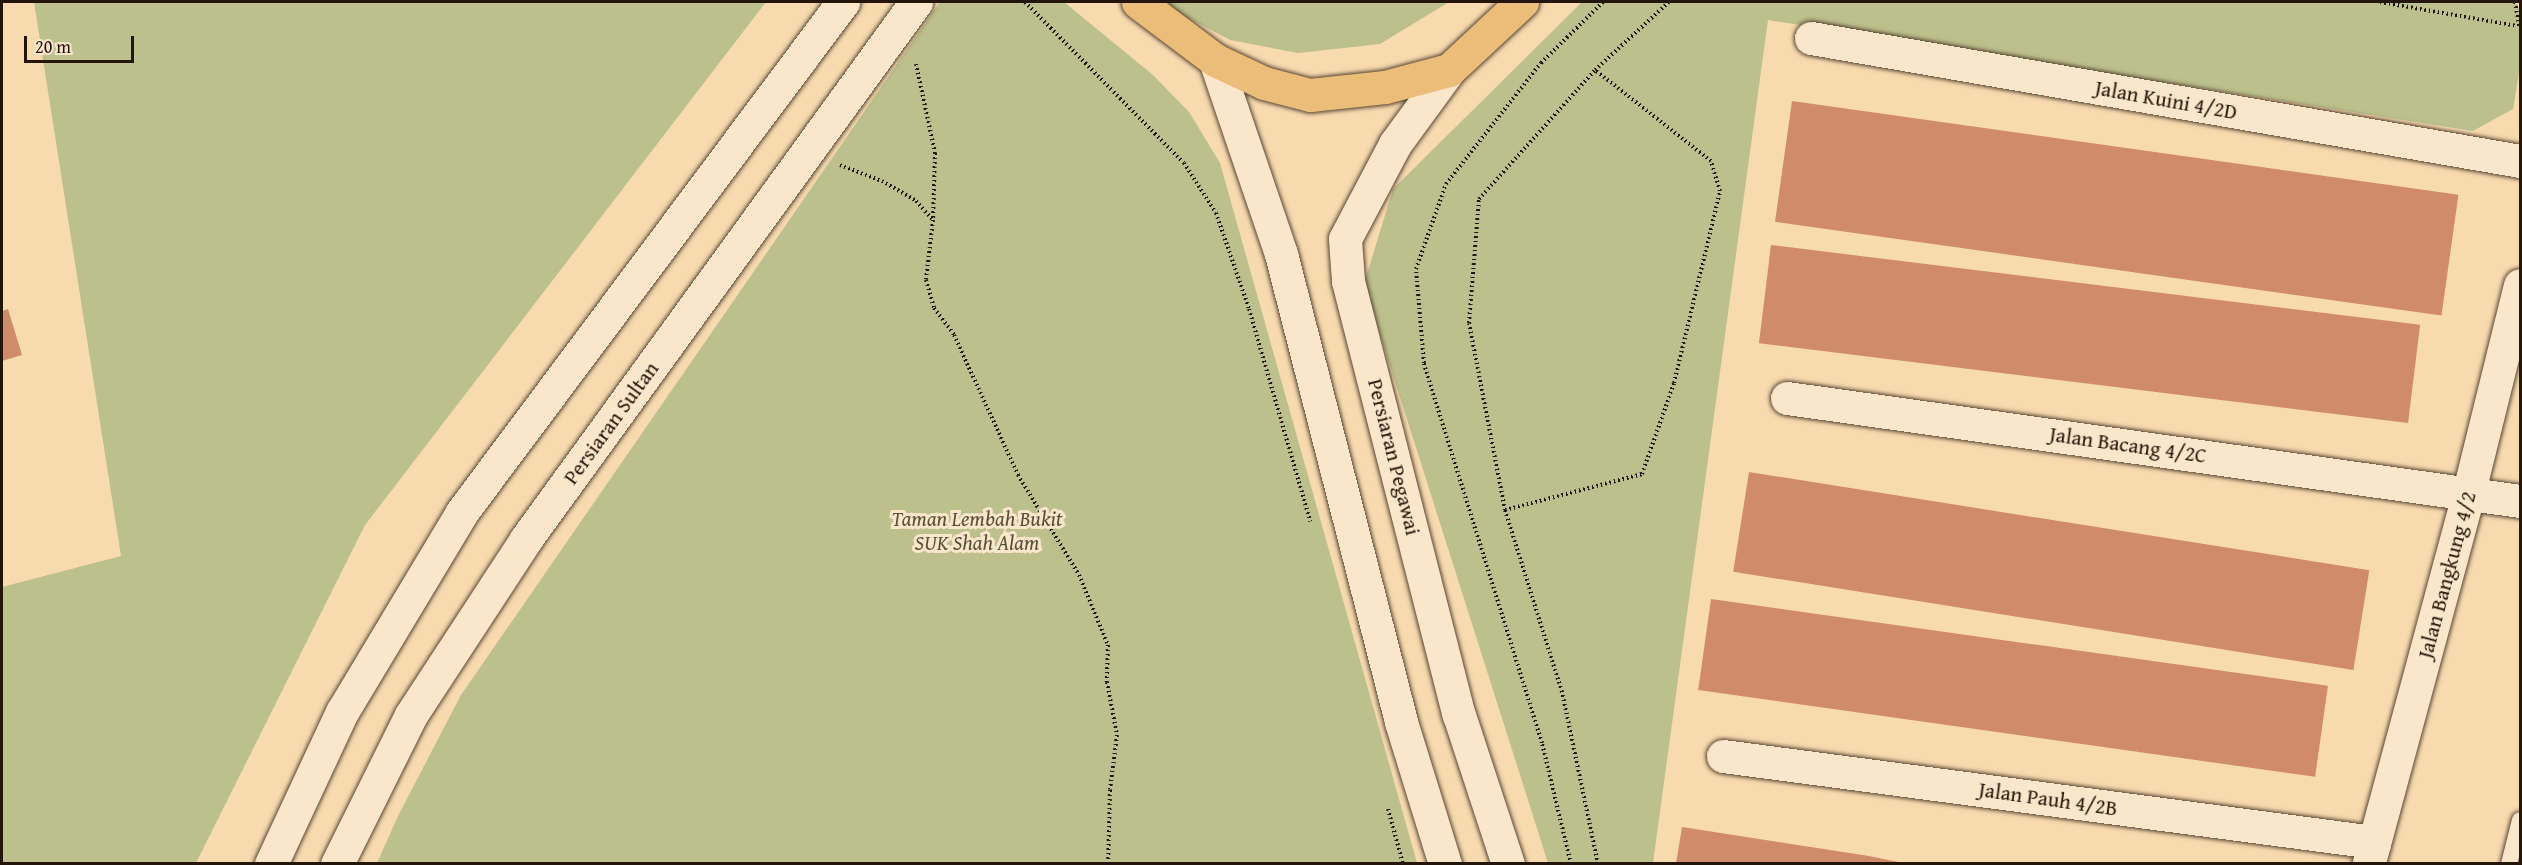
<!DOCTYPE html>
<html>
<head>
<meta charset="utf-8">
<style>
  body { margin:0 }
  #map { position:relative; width:2522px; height:865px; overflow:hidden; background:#f8daaf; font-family:"Gentium Book Plus",serif }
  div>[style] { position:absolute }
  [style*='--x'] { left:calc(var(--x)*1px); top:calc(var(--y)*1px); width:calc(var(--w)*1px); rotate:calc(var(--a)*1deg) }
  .green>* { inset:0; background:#bcc08c }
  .building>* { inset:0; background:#d08c6a; transform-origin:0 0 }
  .path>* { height:4px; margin-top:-2px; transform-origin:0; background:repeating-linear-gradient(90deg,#24150a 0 1.5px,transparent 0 4.5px) }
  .roads { filter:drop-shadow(0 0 2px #594633) drop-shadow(0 0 2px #594633) }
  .lane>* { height:16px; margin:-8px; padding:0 8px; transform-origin:8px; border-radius:8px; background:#fae7cb }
  .street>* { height:33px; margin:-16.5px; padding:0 16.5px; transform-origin:16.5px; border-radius:16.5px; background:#fae7cb }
  .secondary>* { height:33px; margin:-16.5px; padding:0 16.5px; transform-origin:16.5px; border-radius:16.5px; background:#fae7cb }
  .primary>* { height:33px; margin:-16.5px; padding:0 16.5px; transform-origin:16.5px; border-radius:16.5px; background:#ecbd78 }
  span { translate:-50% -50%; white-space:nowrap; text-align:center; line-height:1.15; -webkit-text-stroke:6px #fae7cb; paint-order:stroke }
  .street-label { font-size:21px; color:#24150a }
  .park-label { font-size:21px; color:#595138; font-style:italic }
  .frame { position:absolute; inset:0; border:3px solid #24150a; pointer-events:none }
  .scale { position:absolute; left:24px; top:36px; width:110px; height:27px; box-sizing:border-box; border:3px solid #24150a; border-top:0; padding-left:8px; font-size:18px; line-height:21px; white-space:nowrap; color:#24150a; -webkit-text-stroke:4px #fae7cb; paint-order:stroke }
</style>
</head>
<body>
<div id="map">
  <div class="green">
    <i style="clip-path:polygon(34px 2px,766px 2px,365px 525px,196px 863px,2px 863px,2px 587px,121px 556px)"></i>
    <i style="clip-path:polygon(940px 2px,1064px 2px,1153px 75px,1189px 112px,1220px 163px,1417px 863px,377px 863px,398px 816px,461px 695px)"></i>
    <i style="clip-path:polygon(1158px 2px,1449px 2px,1380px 44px,1298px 53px,1230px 40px)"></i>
    <i style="clip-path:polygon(1582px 2px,2516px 2px,2520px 10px,2520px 67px,2513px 109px,2473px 131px,1768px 20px,1653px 863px,1548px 863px,1364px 284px,1393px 189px)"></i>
  </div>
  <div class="building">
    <i style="left:1792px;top:101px;width:673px;height:122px;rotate:8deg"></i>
    <i style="left:1771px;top:245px;width:654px;height:99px;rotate:7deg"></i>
    <i style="clip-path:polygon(8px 309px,22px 355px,2px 361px,2px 311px)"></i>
    <i style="left:1749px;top:472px;width:628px;height:101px;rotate:9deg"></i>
    <i style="left:1711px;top:599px;width:623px;height:92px;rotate:8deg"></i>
    <i style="clip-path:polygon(1682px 827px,1869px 856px,1908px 864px,1676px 864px)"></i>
  </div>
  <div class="path">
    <i style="--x:1025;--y:2;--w:226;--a:45.4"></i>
    <i style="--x:1184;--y:163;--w:59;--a:57.4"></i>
    <i style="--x:1216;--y:213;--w:102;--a:71"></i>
    <i style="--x:1249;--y:309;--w:221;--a:73.9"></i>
    <i style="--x:2380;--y:2;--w:139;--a:9.9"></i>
    <i style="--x:2515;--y:2;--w:27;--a:80"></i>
    <i style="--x:916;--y:64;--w:91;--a:77.9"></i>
    <i style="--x:935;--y:153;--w:66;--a:91.7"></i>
    <i style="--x:840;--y:165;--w:45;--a:20.9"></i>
    <i style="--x:882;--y:181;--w:39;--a:30"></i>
    <i style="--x:916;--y:201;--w:25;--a:48"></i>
    <i style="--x:933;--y:220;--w:60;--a:96.7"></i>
    <i style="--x:926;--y:280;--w:29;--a:74"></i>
    <i style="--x:934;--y:308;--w:34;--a:53"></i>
    <i style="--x:954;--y:335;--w:154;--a:65.4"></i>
    <i style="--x:1018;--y:475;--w:117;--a:58.6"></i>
    <i style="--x:1079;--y:575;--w:76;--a:67.5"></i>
    <i style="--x:1108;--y:645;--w:37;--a:92"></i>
    <i style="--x:1107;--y:682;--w:54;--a:79.3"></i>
    <i style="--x:1117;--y:735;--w:55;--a:97.3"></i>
    <i style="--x:1110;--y:790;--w:74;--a:91.5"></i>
    <i style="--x:1505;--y:510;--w:142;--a:-14.7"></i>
    <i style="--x:1642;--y:474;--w:96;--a:-70.6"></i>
    <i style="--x:1674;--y:383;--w:197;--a:-76.5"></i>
    <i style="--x:1720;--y:191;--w:31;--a:-107"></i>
    <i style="--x:1711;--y:161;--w:147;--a:-141.9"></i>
    <i style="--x:1388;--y:809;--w:57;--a:74.7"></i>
    <i style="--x:1571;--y:864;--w:124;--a:-103.5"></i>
    <i style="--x:1542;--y:743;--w:398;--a:-107.3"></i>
    <i style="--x:1424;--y:363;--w:94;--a:-94.9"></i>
    <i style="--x:1416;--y:269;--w:90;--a:-70.6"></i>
    <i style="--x:1446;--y:184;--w:154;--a:-51.9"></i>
    <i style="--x:1541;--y:63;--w:87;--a:-44.5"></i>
    <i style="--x:1598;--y:864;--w:176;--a:-101.8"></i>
    <i style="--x:1562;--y:692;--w:191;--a:-107.4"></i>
    <i style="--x:1505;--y:510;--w:190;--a:-100.9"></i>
    <i style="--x:1469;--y:323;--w:124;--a:-85.4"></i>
    <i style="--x:1479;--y:199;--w:173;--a:-48"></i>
    <i style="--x:1595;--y:70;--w:100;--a:-42.6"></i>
  </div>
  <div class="roads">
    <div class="lane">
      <i style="--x:2509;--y:864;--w:45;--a:-76"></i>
    </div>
    <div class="street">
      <i style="--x:1811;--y:38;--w:720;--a:9.84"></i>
      <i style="--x:1787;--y:398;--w:740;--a:8"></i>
      <i style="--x:1723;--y:756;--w:657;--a:7.53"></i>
      <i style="--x:2369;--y:862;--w:384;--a:-74.9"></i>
      <i style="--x:2469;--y:491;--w:212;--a:-76.1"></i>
    </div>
    <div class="secondary">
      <i style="--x:1215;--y:60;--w:205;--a:71.2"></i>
      <i style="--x:1281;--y:254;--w:483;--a:75.6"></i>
      <i style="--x:1401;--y:722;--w:149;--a:72.8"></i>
      <i style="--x:1449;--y:70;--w:92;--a:126.1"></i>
      <i style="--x:1395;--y:144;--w:107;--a:117.8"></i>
      <i style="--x:1345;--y:239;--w:42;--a:85.9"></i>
      <i style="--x:1348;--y:281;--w:448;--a:75.7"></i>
      <i style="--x:1459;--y:715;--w:157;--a:71.8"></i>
      <i style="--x:271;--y:864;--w:168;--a:-65"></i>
      <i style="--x:342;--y:712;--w:233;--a:-59"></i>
      <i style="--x:462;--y:512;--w:637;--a:-53.24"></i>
      <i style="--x:337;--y:864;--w:166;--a:-63.6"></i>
      <i style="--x:411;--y:715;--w:210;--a:-56.8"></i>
      <i style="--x:526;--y:539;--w:664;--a:-54.01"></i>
    </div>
    <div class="primary">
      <i style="--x:1138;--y:2;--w:96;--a:37"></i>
      <i style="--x:1215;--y:60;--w:54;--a:25.1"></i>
      <i style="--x:1264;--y:83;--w:48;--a:14.6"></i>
      <i style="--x:1310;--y:95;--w:75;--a:-6.1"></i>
      <i style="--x:1385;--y:87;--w:66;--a:-14.9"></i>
      <i style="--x:1449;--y:70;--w:100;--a:-43"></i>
    </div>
  </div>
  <div class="street-label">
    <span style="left:2166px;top:100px;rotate:10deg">Jalan Kuini 4/2D</span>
    <span style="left:611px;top:423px;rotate:-54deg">Persiaran Sultan</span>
    <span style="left:2128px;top:445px;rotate:8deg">Jalan Bacang 4/2C</span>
    <span style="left:1394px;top:457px;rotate:76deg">Persiaran Pegawai</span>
    <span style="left:2447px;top:575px;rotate:-75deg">Jalan Bangkung 4/2</span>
    <span style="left:2048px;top:799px;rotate:8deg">Jalan Pauh 4/2B</span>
  </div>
  <div class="park-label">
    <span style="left:977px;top:531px">Taman Lembah Bukit<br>SUK Shah Alam</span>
  </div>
  <div class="frame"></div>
  <div class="scale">20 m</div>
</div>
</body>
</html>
